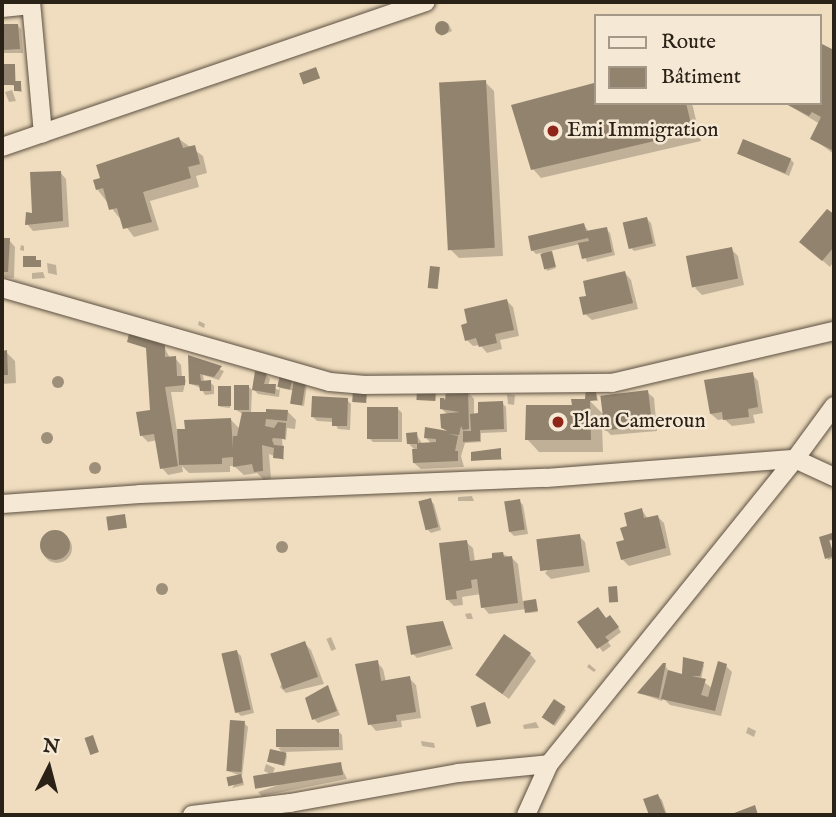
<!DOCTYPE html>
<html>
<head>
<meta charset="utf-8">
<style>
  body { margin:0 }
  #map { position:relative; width:836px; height:817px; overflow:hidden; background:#f0ddbf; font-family:"IM FELL English",serif }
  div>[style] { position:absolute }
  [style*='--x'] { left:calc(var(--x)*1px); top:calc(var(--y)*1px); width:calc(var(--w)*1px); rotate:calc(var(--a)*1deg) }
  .shadow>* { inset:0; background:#0003; transform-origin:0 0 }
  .round { border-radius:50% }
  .building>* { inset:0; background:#91836e; transform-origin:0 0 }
  .roads { filter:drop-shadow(0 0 2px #5c5041) drop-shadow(0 0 2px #5c5041) }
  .minor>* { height:18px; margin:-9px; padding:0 9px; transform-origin:9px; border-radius:9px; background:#f5e9d5 }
  .trees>* { width:12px; height:12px; margin:-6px; border-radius:50%; background:#9e8f7a }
  .dots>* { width:19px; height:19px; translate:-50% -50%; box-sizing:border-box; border:4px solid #f5e9d5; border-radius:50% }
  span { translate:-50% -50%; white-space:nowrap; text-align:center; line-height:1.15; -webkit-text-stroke:5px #f5e9d5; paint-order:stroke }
  .poi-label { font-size:21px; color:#2a2117 }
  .left { translate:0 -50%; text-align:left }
  .frame { position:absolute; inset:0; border:4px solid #2a2117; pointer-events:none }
  .legend { position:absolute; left:594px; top:14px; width:228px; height:91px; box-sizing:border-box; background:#f5e9d5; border:2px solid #a49989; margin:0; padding:9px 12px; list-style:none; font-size:21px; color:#2a2117 }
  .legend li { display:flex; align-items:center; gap:14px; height:35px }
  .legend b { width:35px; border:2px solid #a49989 }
  .north { position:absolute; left:14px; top:733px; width:70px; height:70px; -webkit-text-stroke:5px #f5e9d5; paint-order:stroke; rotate:6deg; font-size:19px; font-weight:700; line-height:28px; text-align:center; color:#2a2117 }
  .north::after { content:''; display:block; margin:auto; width:24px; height:32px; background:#2a2117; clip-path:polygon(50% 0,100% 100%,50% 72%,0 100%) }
</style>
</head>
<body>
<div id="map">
  <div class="shadow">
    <i style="clip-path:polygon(448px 23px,452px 31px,441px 36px,436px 26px)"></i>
    <i style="clip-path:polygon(17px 25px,21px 29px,23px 53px,2px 53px,2px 26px)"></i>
    <i style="clip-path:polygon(821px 45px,834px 52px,834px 154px,812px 138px,820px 124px,785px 103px,820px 103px)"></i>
    <i style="clip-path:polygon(15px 66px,16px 83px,21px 84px,22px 92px,16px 91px,16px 86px,6px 84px)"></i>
    <i style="clip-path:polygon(485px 82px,494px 91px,503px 256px,459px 258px,450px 249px)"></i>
    <i style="clip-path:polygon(594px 85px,596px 103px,692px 103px,701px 141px,541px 178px,533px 169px)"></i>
    <i style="clip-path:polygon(12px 90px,16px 101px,9px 102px,5px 92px)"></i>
    <i style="clip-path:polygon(179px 139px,203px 156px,207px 173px,196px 176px,199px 187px,150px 201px,159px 230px,134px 237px,97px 189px)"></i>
    <i style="clip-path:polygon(739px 154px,790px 159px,794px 163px,789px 176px)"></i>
    <i style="clip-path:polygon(60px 172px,66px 179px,69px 227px,33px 231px,27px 224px)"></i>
    <i style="clip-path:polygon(828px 211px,834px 217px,834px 261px,830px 267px,808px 248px)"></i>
    <i style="clip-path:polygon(647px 219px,651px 223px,656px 246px,634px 251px,630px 247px)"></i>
    <i style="clip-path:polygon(584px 225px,589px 232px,606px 229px,610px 233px,615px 255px,587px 262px,580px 244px,550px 251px,556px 268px,547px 271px,542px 253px,536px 254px,532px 250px)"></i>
    <i style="clip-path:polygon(2px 240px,9px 240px,15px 247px,14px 278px,2px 277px)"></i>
    <i style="clip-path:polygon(21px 245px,24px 246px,24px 251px,20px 250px)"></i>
    <i style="clip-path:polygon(731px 249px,738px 256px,744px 285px,702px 295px,695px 288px)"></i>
    <i style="clip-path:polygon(47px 263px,56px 265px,57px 275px,48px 273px)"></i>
    <i style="clip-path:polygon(43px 272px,45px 278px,32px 279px,32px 273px)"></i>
    <i style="clip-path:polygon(625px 273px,631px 280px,638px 309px,592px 320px,585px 314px,588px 297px)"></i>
    <i style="clip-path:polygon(506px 300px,513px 307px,519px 336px,500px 340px,502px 349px,487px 353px,480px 345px,473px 346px,467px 340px)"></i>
    <i style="clip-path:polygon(199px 321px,205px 324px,204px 328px,198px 325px)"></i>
    <i style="clip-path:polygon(164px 347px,170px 358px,175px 358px,181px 365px,182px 378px,186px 380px,183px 392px,171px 392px,177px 431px,231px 420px,240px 429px,243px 414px,236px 410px,248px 386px,252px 390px,251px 413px,287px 411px,296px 420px,295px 429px,287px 428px,286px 440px,282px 439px,284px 460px,269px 454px,271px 479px,264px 480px,257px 473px,244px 475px,234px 466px,230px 466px,230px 472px,189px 473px,182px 466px,183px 472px,168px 475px,162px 468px,157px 440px,148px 442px,141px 435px,152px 411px)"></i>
    <i style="clip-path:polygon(2px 352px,6px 352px,15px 361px,16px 383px,2px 384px)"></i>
    <i style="clip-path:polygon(190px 357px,224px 371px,219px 380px,203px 375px,204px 382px,210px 382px,214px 386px,214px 394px,205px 395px,201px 388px,191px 384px)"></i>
    <i style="clip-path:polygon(752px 374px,758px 381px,763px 413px,753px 415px,755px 423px,732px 426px,724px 419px,718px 420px,711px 414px)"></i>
    <i style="clip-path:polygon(266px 375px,270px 379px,268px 386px,279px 390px,282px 377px,307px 384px,304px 406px,295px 404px,295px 391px,280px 388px,279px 397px,258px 394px,254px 390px)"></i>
    <i style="clip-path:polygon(230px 388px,230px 408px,221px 407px,219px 406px)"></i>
    <i style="clip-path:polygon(596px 391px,598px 401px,589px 400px,603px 414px,647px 392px,654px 398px,657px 431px,611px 435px,602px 426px,603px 452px,539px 452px,527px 439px,587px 401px)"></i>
    <i style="clip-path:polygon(468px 392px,474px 399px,474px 415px,502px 403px,506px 407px,507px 432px,481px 433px,481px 442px,465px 443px,461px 456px,464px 467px,421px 469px,414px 463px,414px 449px,409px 444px,416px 434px,423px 445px,432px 444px,426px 438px,448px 433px,443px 427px,447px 414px,441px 408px,441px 400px)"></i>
    <i style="clip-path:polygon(507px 394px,515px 395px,514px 405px,508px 404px)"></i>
    <i style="clip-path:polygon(347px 400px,351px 404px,350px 430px,338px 429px,334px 422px,317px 421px,313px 417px)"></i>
    <i style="clip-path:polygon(398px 409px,402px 413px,402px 442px,373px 442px,369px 438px)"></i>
    <i style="clip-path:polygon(500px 450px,502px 460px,473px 460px)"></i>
    <i style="clip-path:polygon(472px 496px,474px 501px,458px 501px,458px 497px)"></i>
    <i style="clip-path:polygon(430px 500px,434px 504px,441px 530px,431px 533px,427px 529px)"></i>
    <i style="clip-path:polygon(519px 501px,523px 505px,528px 534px,514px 536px,510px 532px)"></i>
    <i style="clip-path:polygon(642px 510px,648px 519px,658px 517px,664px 523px,671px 555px,629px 566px,622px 559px,626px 541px,629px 527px)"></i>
    <i class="round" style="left:42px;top:533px;width:30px;height:30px"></i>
    <i style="clip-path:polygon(579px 536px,585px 542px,590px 572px,551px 579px,545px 573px)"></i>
    <i style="clip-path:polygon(833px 536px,834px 540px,830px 541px,834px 558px,828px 560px,821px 538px)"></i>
    <i style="clip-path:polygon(466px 542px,473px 548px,475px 562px,494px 560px,502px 554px,512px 558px,518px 564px,523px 603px,535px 601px,538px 612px,528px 613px,526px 609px,489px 614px,483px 607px,481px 594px,462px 597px,463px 605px,454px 606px,447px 599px)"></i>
    <i style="clip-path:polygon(471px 613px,473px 619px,467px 619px,465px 614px)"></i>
    <i style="clip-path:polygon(606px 620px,614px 621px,621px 632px,608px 642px,611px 646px,603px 652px,580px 623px)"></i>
    <i style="clip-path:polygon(442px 622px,453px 649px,417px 658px,413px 654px)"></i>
    <i style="left:331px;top:637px;width:13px;height:5px;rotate:67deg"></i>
    <i style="clip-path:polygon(304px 643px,311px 650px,324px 684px,286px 693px,280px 687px)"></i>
    <i style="clip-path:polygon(237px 652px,241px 656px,254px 713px,241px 716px,237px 712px)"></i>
    <i style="clip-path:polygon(530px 654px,536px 661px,509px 699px,484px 681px)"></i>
    <i style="clip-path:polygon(685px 659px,704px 665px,701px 680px,712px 688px,726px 666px,732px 672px,721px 716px,670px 705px,663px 698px,662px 701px,639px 693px,665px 665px,669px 672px,688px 677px,682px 671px)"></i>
    <i style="clip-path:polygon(377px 662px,383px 669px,386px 682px,409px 678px,416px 685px,421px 718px,401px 721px,402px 727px,376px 731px,370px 724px)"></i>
    <i style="clip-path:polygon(589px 664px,596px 670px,594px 672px,587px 667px)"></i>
    <i style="clip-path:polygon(328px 687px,340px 715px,318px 723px,314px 719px)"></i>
    <i style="clip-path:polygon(555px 701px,566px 710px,555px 726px,545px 719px)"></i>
    <i style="clip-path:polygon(536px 722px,539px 728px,524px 729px,523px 725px)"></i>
    <i style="clip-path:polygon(244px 723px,248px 727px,242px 776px,244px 785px,232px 788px,241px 776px,228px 771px)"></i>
    <i style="clip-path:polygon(748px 727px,756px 731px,754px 737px,746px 733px)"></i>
    <i style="clip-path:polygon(338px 731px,342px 735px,343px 750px,284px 752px,287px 756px,285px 766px,269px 762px,284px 754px,278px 748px)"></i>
    <i style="clip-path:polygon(421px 741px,434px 743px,435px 748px,422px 746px)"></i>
    <i style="clip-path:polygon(266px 764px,275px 768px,272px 775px,264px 771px)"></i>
    <i style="clip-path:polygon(340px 764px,347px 779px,262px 796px,258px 792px)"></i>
    <i style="clip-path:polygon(658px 796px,662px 800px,667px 815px,650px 815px,645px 800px)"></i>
  </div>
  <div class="building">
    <i class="round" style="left:435px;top:21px;width:14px;height:14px"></i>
    <i style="clip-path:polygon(2px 24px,18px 24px,20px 49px,2px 50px)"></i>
    <i style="clip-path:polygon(820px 43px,834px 50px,834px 151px,810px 139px,821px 117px,812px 112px,809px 116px,784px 103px,820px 103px)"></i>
    <i style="clip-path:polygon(4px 64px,15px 64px,15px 81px,21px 81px,21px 91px,14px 91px,14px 85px,4px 85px)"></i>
    <i style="left:316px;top:67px;width:12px;height:18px;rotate:70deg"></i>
    <i style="left:486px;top:80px;width:168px;height:47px;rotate:87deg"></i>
    <i style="clip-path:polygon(594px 83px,596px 103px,686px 103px,693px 132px,531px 170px,511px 105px)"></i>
    <i style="clip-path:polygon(179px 137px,183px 148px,195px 145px,200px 164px,188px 167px,191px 178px,143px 192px,152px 222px,123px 229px,117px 208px,109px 210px,103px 188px,96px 190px,93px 180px,100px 178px,96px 165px)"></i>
    <i style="left:743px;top:139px;width:52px;height:16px;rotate:22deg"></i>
    <i style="clip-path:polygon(61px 171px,63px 221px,25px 225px,26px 212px,32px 213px,30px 172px)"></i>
    <i style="clip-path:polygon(827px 209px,834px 214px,834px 247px,822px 261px,799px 242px)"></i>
    <i style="left:647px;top:217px;width:27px;height:25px;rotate:77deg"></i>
    <i style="clip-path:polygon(584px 223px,586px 231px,607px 227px,612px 252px,582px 259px,578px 243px,589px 241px,588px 238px,531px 251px,528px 236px)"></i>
    <i style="clip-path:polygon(2px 238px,10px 238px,8px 272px,2px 272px)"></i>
    <i style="left:732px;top:247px;width:32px;height:47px;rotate:79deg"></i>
    <i style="left:552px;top:251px;width:16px;height:12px;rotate:76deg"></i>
    <i style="clip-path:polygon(23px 256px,36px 256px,36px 260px,41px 260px,41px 267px,23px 267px)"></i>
    <i style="left:430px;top:266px;width:10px;height:22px;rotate:6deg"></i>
    <i style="clip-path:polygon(625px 271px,633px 303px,583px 315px,579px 297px,586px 296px,583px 281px)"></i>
    <i style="clip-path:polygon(507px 299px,514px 330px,495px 334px,497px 343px,479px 347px,476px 338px,465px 341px,461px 325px,467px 323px,464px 309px)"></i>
    <i style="clip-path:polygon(129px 334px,165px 345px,165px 357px,176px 356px,177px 376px,185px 376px,185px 385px,165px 387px,178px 466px,160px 469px,154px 434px,140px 436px,136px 412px,150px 410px,146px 348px,127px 342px)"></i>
    <i style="clip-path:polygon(7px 350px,8px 375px,2px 375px,2px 351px)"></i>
    <i style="clip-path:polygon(188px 355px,222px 366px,214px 377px,200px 374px,201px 381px,211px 380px,211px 391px,200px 391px,199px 385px,189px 384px)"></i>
    <i style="clip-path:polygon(255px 371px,267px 373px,264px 384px,276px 384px,275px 394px,252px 390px)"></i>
    <i style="clip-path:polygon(753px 372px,758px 407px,748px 409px,749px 417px,723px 420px,722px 412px,710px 414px,704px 380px)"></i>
    <i style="left:280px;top:375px;width:13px;height:12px;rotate:13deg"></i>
    <i style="left:294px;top:379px;width:12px;height:25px;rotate:9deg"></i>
    <i style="left:234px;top:385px;width:15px;height:25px"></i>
    <i style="left:218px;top:386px;width:13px;height:20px"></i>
    <i style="clip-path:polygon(595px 387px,597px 400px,590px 401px,591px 440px,525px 440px,526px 405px,572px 405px,571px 399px,585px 399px,586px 388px)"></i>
    <i style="left:417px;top:389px;width:19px;height:11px;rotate:3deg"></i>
    <i style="left:353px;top:390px;width:14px;height:12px;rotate:4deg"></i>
    <i style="clip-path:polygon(446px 390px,468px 390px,469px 429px,463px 430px,461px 426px,459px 435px,448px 434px,458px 436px,455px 451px,458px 451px,458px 461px,413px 463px,412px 449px,417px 449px,417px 444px,407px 444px,406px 433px,417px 432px,418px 443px,436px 442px,436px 439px,424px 438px,425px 427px,448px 431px,441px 428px,440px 414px,460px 412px,440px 409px,440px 398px,444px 398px,445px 401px)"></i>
    <i style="left:648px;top:390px;width:35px;height:48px;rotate:83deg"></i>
    <i style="clip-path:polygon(312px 396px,348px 398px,347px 426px,332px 426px,332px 418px,311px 417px)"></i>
    <i style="clip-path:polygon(503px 401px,504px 429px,480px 430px,480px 441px,463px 442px,463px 431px,471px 431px,470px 414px,478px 413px,478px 402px)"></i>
    <i style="left:367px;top:407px;width:31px;height:32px"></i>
    <i style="clip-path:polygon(266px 409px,288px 410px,287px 421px,266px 419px,265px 426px,274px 428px,278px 422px,286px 423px,285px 439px,273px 438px,272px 440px,274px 445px,284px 446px,283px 459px,273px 458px,274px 448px,262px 445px,263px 471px,254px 472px,252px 464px,233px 467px,233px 457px,222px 458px,222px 464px,179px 465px,177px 429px,185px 429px,184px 420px,231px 418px,233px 449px,233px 436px,237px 436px,242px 412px,266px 412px)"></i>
    <i style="clip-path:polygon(501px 448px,501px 459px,471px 461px,471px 452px)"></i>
    <i style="left:431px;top:498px;width:30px;height:13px;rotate:76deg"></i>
    <i style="left:520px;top:499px;width:31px;height:16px;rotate:81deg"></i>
    <i style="clip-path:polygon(642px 508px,644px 518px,658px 515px,666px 548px,621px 560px,616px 542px,624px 540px,620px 528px,627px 526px,624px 513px)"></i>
    <i style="left:125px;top:514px;width:14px;height:19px;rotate:82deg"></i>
    <i class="round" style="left:40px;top:530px;width:30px;height:30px"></i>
    <i style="clip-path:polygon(832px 533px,834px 539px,829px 540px,834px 556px,825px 559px,819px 537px)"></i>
    <i style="left:580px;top:534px;width:32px;height:44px;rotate:83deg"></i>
    <i style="clip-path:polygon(467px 540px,470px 561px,492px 558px,492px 553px,503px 552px,504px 557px,512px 556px,518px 603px,481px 608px,477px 579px,471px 580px,472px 588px,456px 591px,457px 599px,446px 600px,439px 543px)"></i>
    <i style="left:617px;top:586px;width:16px;height:9px;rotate:86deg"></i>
    <i style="left:536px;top:599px;width:12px;height:13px;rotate:81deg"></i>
    <i style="clip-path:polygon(598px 607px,606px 618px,610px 615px,619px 627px,605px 637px,609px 641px,597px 649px,577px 622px)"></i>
    <i style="clip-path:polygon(443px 621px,451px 645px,411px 655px,406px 626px)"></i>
    <i style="left:504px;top:634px;width:33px;height:50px;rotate:35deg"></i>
    <i style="left:305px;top:641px;width:38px;height:37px;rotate:70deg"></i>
    <i style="left:237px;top:650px;width:61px;height:16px;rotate:77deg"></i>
    <i style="clip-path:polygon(683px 657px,704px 662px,700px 676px,692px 676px,706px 679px,701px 695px,708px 697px,718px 661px,727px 664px,715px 711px,661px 699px,668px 670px,682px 674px)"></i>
    <i style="clip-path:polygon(378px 660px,381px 681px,410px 676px,416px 712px,396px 715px,397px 721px,368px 725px,355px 664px)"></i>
    <i style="clip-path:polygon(663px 663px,666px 663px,659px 698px,637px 693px)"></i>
    <i style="clip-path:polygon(328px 685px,337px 711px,312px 720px,305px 698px)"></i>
    <i style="left:554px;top:699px;width:14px;height:22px;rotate:34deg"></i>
    <i style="left:485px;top:702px;width:22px;height:15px;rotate:74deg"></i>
    <i style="left:230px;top:720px;width:15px;height:51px;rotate:4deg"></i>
    <i style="left:339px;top:729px;width:18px;height:63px;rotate:90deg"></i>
    <i style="left:93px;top:735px;width:18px;height:9px;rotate:71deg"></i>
    <i style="left:270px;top:749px;width:17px;height:13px;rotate:13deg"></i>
    <i style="left:341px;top:762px;width:13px;height:89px;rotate:81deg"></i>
    <i style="left:241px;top:774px;width:9px;height:15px;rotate:77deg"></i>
    <i style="clip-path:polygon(658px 794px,666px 815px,649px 815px,643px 799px)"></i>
    <i style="clip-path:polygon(755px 805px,758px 815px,729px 815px)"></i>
  </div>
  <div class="roads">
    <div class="minor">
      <i style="--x:31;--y:2;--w:132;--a:84.8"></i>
      <i style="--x:2;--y:8;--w:29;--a:-6"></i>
      <i style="--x:2;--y:147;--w:448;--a:-18.9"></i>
      <i style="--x:2;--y:288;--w:341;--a:16"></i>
      <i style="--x:330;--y:382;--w:35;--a:5"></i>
      <i style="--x:365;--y:385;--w:247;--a:-0.5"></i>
      <i style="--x:612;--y:383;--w:228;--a:-13.2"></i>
      <i style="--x:2;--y:504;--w:138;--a:-4.1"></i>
      <i style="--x:140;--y:494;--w:406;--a:-2.3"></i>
      <i style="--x:546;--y:478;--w:250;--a:-4.4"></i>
      <i style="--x:795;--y:459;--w:43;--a:24.8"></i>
      <i style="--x:192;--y:815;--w:99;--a:-7"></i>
      <i style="--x:290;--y:803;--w:171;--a:-10.1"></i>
      <i style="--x:458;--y:773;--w:91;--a:-5.6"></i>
      <i style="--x:526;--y:815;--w:56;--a:-65.7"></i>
      <i style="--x:549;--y:764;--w:392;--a:-51.1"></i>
      <i style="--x:795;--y:459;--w:66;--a:-53.7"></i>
    </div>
  </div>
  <div class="trees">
    <i style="left:58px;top:382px"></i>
    <i style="left:47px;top:438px"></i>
    <i style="left:95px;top:468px"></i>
    <i style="left:282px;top:547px"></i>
    <i style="left:162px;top:589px"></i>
  </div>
  <div class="dots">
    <i style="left:553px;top:131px;background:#8f2418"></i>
    <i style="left:558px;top:422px;background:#8f2418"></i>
  </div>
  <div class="poi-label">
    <span class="left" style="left:567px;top:131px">Emi Immigration</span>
    <span class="left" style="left:572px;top:422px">Plan Cameroun</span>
  </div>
  <div class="frame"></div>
  <ul class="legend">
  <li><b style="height:9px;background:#f5e9d5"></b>Route</li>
  <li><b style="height:19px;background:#91836e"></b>Bâtiment</li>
  </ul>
  <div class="north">N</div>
</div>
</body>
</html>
